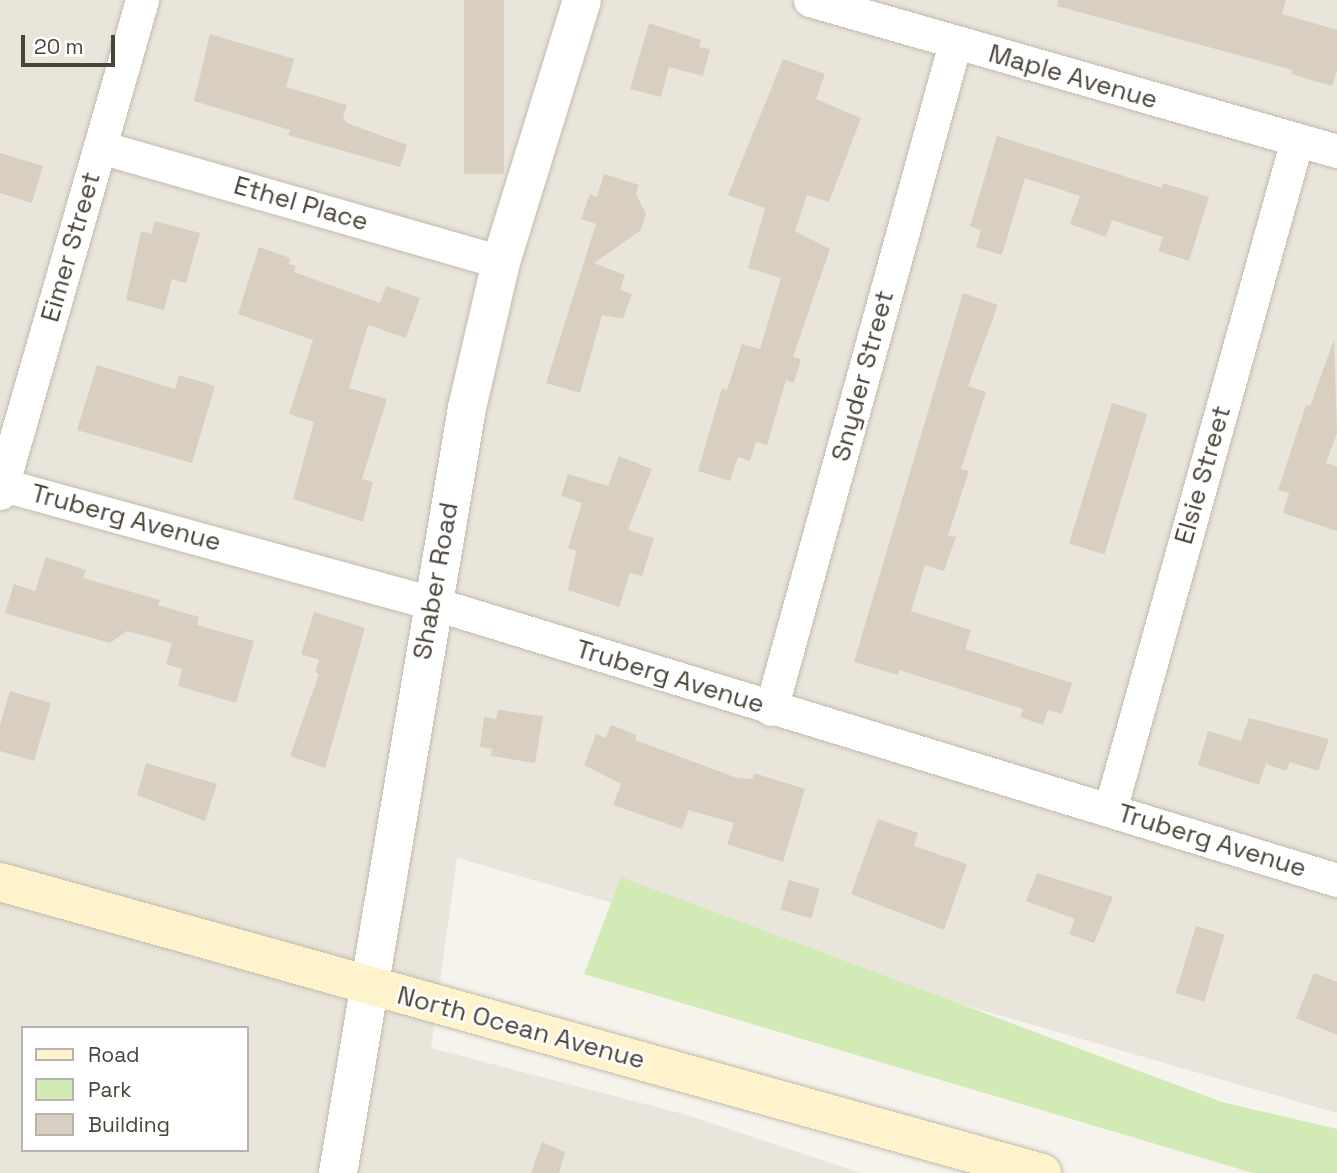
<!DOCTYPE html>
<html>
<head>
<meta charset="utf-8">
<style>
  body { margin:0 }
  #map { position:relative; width:1337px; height:1173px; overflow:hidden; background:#f6f3ec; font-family:"Space Grotesk",sans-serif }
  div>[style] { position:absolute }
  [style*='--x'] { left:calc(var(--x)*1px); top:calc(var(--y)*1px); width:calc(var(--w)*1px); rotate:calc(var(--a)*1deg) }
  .residential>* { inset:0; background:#eae5da }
  .green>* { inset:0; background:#d2eab5 }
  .building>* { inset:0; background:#d8cfc1; transform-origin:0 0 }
  .roads { filter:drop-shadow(0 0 2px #c2bbae) drop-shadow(0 0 2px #c2bbae) }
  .minor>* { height:33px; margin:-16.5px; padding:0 16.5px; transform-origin:16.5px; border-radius:16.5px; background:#fff }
  .tertiary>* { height:38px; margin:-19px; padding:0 19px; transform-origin:19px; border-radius:19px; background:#fff }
  .secondary>* { height:38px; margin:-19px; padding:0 19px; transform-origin:19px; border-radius:19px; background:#fff3cd }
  span { translate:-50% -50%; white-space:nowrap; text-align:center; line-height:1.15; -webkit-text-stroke:5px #fff; paint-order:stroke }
  .street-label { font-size:26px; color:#4b4439 }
  .legend { position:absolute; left:21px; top:1026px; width:228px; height:126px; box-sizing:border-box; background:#fff; border:2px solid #b7b4b0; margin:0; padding:9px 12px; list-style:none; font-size:21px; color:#4b4439 }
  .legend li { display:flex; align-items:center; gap:14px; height:35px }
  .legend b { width:35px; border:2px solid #b7b4b0 }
  .scale { position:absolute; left:21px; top:35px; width:94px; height:32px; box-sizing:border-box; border:4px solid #4b4439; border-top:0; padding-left:9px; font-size:21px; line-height:24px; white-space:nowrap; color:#4b4439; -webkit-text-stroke:5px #fff; paint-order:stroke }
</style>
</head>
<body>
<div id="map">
  <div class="residential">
    <i style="clip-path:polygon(evenodd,0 0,1337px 0,1337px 1113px,457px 858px,431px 1048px,687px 1115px,861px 1173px,0 1173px,0 0,23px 1028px,247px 1028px,247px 1150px,23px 1150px,23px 1028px)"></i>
  </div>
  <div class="green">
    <i style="clip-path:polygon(621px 877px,1222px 1102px,1337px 1129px,1337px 1173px,1253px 1173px,584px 974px)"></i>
  </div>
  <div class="building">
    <i style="left:464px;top:0;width:40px;height:174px"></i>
    <i style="clip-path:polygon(1058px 0,1286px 0,1282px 14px,1337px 30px,1337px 71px,1332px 86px,1291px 74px,1293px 70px,1057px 6px)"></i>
    <i style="clip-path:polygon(649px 23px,701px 40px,699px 47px,710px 49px,703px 76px,669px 67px,661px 97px,630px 89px)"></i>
    <i style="clip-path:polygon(210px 34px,294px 59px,286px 87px,347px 105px,343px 118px,347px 123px,407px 145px,400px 167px,288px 135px,290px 130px,194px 101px)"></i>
    <i style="clip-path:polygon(783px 59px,825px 74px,816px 99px,861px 118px,829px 202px,807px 195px,795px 231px,830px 249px,793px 357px,801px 359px,794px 383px,786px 380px,767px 445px,756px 442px,750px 461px,738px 457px,730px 481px,698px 471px,722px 388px,727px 390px,742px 344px,760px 349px,781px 278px,748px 268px,765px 208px,728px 195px)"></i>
    <i style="clip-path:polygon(997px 136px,1162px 188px,1163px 183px,1209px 197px,1189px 261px,1158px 251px,1163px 237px,1112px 220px,1106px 237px,1070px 224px,1080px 196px,1025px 178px,1002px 255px,976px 247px,981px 230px,970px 226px)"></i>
    <i style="clip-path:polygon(0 153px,43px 166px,32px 203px,0 193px)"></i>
    <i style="clip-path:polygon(604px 174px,639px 185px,636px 194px,646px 214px,641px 230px,594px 263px,625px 275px,620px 290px,632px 294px,623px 319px,602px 315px,580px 393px,546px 383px,596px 224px,581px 219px,590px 194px,597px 197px)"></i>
    <i style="clip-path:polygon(155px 221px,200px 233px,186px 283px,172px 279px,164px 310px,126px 300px,141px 231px,151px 234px)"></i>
    <i style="clip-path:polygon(259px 247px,290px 258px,289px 264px,296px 266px,294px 272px,380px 303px,386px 286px,420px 298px,406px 338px,368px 325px,349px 388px,387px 399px,362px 479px,373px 482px,363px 522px,293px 499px,314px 422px,289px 414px,313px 340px,238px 314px)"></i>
    <i style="clip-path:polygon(963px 293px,998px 305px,968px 386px,986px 392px,961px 469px,969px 471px,948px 535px,956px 537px,944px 571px,925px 565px,911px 611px,971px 630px,965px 649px,1072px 683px,1062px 714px,1048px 710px,1043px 725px,1020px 717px,1023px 709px,899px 670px,898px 675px,854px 662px)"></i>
    <i style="clip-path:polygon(1334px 340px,1337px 433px,1326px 463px,1337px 467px,1337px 531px,1283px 513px,1289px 493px,1278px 490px,1306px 405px,1310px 406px)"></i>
    <i style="clip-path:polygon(97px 365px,175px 389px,179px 375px,215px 386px,192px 463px,77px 430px)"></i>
    <i style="left:1112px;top:403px;width:37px;height:147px;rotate:17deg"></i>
    <i style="clip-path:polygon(619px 456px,652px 469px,628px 530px,654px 538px,642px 576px,630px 573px,619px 607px,568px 590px,576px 551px,568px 548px,582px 503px,561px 496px,568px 474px,608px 486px)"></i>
    <i style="clip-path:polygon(46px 557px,86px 570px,83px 578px,160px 600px,158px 605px,199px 617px,197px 625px,254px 641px,236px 703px,178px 686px,182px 669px,166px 664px,172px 643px,127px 631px,110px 643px,5px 613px,14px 584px,35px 591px)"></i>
    <i style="clip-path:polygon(314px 612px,365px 628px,325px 768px,290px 756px,319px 674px,315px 672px,319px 660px,301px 654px)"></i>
    <i style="clip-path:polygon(10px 691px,51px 703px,34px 761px,0 751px,0 725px)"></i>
    <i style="clip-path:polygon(498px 710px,543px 716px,535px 763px,491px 756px,492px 749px,480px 747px,484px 717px,496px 719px)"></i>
    <i style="clip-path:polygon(1249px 718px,1329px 739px,1318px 771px,1290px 762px,1286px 771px,1266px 764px,1259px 785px,1198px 765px,1208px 731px,1241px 741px)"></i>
    <i style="clip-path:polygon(611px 725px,637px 735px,635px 740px,737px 778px,753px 779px,754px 773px,805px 789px,783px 862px,727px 844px,734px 823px,689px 810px,682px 829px,613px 805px,621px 784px,584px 765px,596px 734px,606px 738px)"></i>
    <i style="clip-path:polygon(146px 763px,217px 784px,205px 821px,137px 795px)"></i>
    <i style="clip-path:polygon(878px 819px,918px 833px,914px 846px,967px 864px,944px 930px,851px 894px)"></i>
    <i style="clip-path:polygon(1037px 873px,1113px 897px,1094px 943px,1069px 934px,1075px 919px,1026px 901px)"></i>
    <i style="left:789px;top:880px;width:32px;height:31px;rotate:16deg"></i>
    <i style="left:1196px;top:926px;width:30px;height:70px;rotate:17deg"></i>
    <i style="clip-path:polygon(1314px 973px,1337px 982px,1337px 1035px,1296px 1018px)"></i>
    <i style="clip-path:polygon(542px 1142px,565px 1152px,559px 1173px,531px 1173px)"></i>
  </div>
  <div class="roads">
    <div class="minor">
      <i style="--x:810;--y:0;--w:548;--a:15.99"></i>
      <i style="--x:100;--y:147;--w:417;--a:16"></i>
      <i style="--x:0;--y:484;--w:448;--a:15.4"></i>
      <i style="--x:432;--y:603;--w:946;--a:17.02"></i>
      <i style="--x:0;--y:493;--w:513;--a:-73.93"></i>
      <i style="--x:771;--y:709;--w:691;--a:-74.56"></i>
      <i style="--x:1110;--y:810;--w:696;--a:-74.41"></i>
    </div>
    <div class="tertiary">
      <i style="--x:338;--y:1173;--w:776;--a:-80.43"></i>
      <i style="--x:467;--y:408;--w:150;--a:-76.9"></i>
      <i style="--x:501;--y:262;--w:274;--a:-72.8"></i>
    </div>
    <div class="secondary">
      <i style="--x:0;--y:882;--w:1082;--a:15.6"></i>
    </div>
  </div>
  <div class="street-label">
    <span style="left:1073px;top:77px;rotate:16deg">Maple Avenue</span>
    <span style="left:301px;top:204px;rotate:16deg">Ethel Place</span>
    <span style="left:71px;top:247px;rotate:-74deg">Eimer Street</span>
    <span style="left:863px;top:376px;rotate:-75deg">Snyder Street</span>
    <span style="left:1203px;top:475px;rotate:-74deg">Elsie Street</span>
    <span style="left:126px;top:518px;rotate:15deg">Truberg Avenue</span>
    <span style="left:436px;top:581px;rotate:-80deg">Shaber Road</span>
    <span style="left:670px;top:677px;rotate:17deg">Truberg Avenue</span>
    <span style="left:1212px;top:841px;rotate:17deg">Truberg Avenue</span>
    <span style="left:521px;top:1028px;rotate:15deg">North Ocean Avenue</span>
  </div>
  <ul class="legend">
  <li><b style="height:9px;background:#fff3cd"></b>Road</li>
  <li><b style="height:19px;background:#d2eab5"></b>Park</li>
  <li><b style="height:19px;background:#d8cfc1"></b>Building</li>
  </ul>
  <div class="scale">20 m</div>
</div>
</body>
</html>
